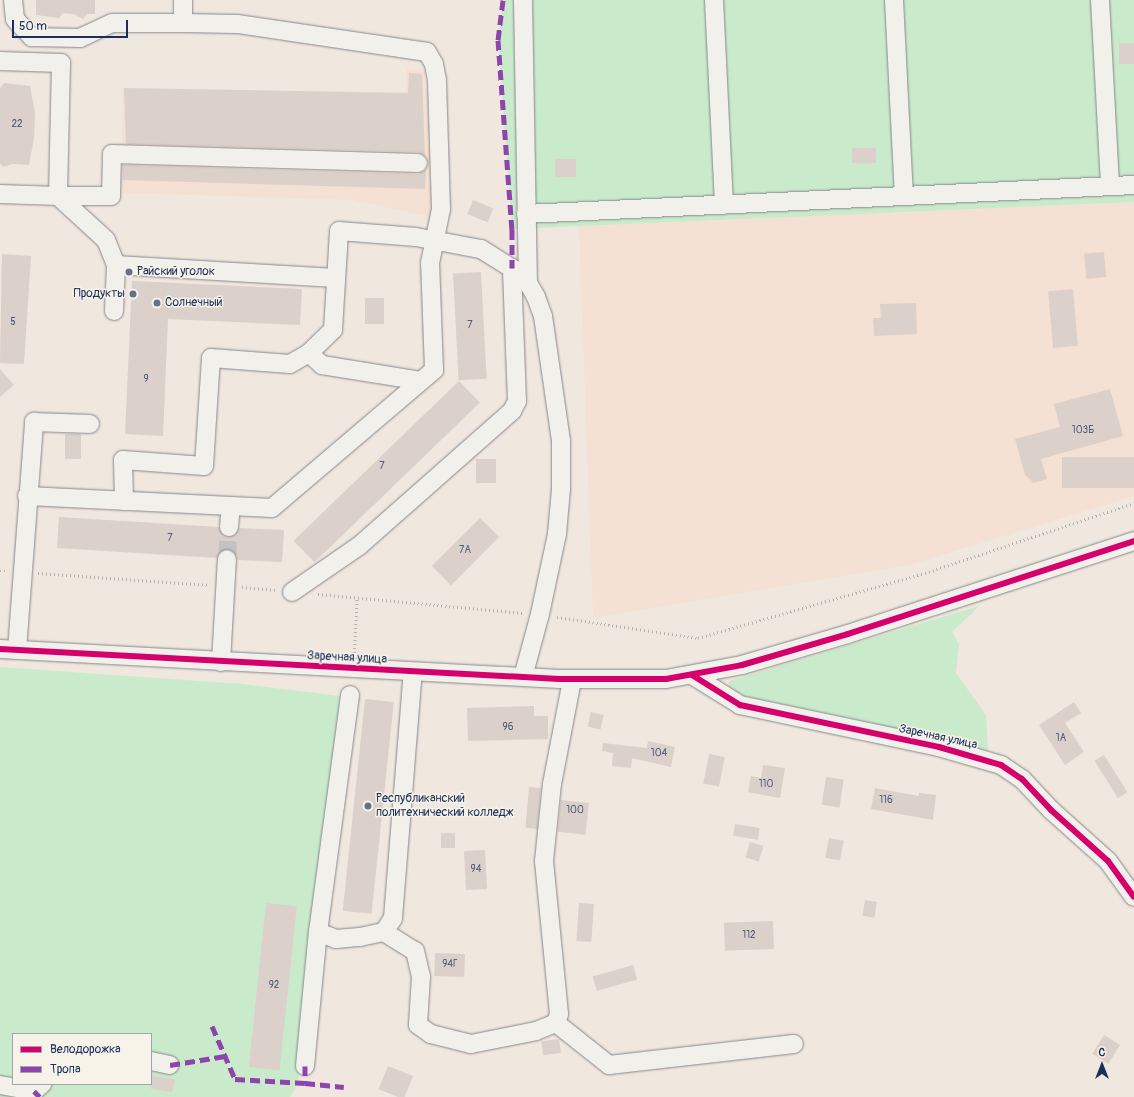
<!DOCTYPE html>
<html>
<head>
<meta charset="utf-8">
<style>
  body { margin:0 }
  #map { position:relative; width:1134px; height:1097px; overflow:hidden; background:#f0e7de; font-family:Pangolin,sans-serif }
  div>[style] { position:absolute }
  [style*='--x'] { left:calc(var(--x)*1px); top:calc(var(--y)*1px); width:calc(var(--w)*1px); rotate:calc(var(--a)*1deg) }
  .built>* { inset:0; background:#f5e1d3 }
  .green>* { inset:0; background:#c9ebcb }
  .building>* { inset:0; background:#dcd0ca; transform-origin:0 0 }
  .minor-tunnel>* { height:18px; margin-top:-9px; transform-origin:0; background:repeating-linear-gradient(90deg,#c5c2c4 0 18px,transparent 0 27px) }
  .path>* { height:2.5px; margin-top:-1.25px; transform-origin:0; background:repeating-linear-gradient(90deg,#b0b1b3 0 1px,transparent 0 4px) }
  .roads { filter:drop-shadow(0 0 1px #87878c) drop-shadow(0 0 1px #87878c) }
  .minor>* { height:18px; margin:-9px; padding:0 9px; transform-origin:9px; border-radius:9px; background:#f2f0eb }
  .quiet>* { height:5px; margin-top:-2.5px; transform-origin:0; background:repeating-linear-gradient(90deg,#8e44ad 0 10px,transparent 0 15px) }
  .cycleway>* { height:6px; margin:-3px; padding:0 3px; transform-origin:3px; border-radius:3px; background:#d6006c }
  .dots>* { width:11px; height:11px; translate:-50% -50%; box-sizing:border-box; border:2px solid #f7f3e8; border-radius:50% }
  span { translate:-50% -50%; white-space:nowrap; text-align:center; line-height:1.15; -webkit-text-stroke:3px #f7f3e8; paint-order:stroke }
  .number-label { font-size:10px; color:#4e5a7b }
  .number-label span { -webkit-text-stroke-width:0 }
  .poi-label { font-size:12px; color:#1b2f5e }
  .left { translate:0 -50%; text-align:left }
  .right { translate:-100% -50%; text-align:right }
  .street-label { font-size:12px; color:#1b2f5e }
  .legend { position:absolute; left:12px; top:1033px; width:140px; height:52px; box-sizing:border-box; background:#f7f3e8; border:1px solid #9fa5b1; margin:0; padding:5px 7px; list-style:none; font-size:12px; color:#1b2f5e }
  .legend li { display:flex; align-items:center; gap:8px; height:20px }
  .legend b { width:20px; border:1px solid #9fa5b1 }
  .north { position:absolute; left:1082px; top:1045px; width:40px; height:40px; -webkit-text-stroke:3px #f7f3e8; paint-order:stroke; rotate:0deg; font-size:11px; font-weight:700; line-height:16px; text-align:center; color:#1b2f5e }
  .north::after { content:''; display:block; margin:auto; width:14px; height:18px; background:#1b2f5e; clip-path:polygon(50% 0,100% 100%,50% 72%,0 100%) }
  .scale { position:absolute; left:12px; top:20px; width:116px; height:18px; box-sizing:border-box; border:2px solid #1b2f5e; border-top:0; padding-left:5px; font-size:12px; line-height:14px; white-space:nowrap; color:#1b2f5e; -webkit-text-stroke:3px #f7f3e8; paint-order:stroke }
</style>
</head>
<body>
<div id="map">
  <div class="built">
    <i style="clip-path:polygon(406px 69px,424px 70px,437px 218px,353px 200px,121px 193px,123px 88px,406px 94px)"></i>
    <i style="clip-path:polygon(1134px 202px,1134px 496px,913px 564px,593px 618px,579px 226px)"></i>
  </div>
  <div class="green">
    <i style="clip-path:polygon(503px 0,1134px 0,1134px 202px,512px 229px,498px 40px)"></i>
    <i style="clip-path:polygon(979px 606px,952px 632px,959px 644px,956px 673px,986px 715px,988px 751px,741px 698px,729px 690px,729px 681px)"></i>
    <i style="clip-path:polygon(evenodd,0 667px,242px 684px,340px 696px,298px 1082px,290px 1097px,0 1097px,0 667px,13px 1034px,151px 1034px,151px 1084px,13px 1084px,13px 1034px)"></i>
  </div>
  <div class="building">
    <i style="clip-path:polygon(36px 0,95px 0,95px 14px,87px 14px,83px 19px,74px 14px,63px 13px,59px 18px,36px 15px)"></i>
    <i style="left:1119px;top:43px;width:15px;height:21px"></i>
    <i style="clip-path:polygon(409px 73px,422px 74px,425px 156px,418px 152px,126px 144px,124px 88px,408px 93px)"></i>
    <i style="clip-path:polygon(4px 83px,30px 86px,35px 113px,34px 138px,29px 165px,12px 164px,3px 167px,0 163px,0 88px)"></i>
    <i style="left:876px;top:148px;width:15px;height:24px;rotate:90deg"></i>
    <i style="left:576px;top:159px;width:18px;height:21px;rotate:90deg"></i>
    <i style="clip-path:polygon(122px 165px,418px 174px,426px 170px,425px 189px,123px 180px)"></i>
    <i style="left:473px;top:200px;width:22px;height:15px;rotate:22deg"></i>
    <i style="left:1104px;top:252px;width:25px;height:20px;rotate:85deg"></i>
    <i style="clip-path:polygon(2px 254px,31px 256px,24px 364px,0 363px)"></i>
    <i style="left:481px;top:272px;width:107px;height:28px;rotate:87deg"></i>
    <i style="clip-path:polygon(132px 281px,302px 289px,300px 325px,168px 319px,163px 436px,125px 434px)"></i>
    <i style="left:1073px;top:289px;width:57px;height:25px;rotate:85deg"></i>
    <i style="left:365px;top:298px;width:19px;height:26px"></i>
    <i style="clip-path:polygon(916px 303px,917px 334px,874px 336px,873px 318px,881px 318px,880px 304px)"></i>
    <i style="clip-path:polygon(0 369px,14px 385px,0 397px)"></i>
    <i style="left:459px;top:381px;width:30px;height:230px;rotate:46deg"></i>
    <i style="clip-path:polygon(1110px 389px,1123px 436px,1041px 459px,1047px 479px,1034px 483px,1025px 475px,1015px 439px,1060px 427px,1054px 404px)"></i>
    <i style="left:65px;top:434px;width:16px;height:25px"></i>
    <i style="left:1134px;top:457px;width:31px;height:72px;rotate:90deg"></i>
    <i style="left:476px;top:459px;width:20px;height:24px"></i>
    <i style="clip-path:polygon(59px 517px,219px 527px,223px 535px,228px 537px,237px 533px,239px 528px,284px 530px,282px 562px,237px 560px,236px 554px,228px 549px,222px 550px,217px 558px,57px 548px)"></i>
    <i style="left:480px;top:518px;width:27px;height:68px;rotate:45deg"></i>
    <i style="left:365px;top:699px;width:29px;height:213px;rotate:6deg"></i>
    <i style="clip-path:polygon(1074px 702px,1081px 713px,1065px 723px,1084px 752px,1065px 765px,1039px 725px)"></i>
    <i style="clip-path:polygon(534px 706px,534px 716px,548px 716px,548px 739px,468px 741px,467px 708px)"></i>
    <i style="left:591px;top:712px;width:13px;height:15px;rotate:13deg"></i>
    <i style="clip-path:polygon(648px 741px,675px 747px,671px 767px,632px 758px,631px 768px,612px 766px,613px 753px,602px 751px,603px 743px,647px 748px)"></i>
    <i style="left:709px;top:754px;width:16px;height:30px;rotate:11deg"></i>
    <i style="left:1104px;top:755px;width:44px;height:11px;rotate:58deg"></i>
    <i style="clip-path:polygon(763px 765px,785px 768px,780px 798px,748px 792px,751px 776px,761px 778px)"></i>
    <i style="left:826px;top:777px;width:18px;height:28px;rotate:9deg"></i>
    <i style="left:529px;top:787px;width:12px;height:41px;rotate:5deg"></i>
    <i style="clip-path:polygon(875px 788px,919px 796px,919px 793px,936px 795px,933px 820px,871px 809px)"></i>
    <i style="left:561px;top:800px;width:28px;height:32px;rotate:6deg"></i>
    <i style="left:735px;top:824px;width:25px;height:12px;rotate:9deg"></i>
    <i style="left:441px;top:833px;width:14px;height:15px"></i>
    <i style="left:829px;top:838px;width:15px;height:20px;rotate:11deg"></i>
    <i style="left:750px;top:842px;width:14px;height:16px;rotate:17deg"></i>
    <i style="left:485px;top:850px;width:39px;height:21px;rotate:87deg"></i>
    <i style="left:865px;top:900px;width:12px;height:16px;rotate:9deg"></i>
    <i style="left:266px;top:903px;width:31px;height:165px;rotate:6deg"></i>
    <i style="left:579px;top:903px;width:15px;height:38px;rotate:4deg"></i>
    <i style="left:773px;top:921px;width:28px;height:49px;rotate:88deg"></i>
    <i style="left:435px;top:953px;width:30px;height:23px;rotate:2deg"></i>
    <i style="left:633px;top:965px;width:15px;height:42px;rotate:74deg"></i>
    <i style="left:1104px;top:1035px;width:19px;height:22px;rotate:32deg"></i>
    <i style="left:559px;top:1039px;width:14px;height:18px;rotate:82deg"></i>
    <i style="left:388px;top:1066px;width:27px;height:25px;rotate:22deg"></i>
    <i style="clip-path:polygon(151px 1076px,175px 1079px,172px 1092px,151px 1089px)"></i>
  </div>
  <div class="minor-tunnel">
    <i style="--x:227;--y:559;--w:32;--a:-86"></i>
  </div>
  <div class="path">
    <i style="--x:0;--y:571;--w:7;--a:0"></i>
    <i style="--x:38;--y:573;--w:171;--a:4"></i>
    <i style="--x:242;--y:587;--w:35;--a:5"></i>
    <i style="--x:318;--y:594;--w:207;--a:5.3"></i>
    <i style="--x:557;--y:617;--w:143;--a:8.5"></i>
    <i style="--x:698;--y:638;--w:236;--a:-16"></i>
    <i style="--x:925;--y:573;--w:220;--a:-18.5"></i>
    <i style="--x:354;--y:653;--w:55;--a:-86.9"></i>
  </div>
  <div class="roads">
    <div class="minor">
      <i style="--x:13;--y:0;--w:19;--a:84"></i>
      <i style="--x:15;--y:19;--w:25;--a:47"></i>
      <i style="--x:32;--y:37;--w:48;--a:1.2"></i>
      <i style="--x:80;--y:38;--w:35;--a:-25"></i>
      <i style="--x:112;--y:23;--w:71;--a:0"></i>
      <i style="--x:523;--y:0;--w:283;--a:89"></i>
      <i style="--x:714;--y:0;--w:205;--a:87.2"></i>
      <i style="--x:894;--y:0;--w:196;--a:87.1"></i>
      <i style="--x:1100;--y:0;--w:186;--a:86.9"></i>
      <i style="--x:0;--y:61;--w:61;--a:1.9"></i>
      <i style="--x:61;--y:63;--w:133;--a:91.3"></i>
      <i style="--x:58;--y:196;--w:58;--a:-178"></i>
      <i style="--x:526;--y:214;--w:609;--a:-2.73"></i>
      <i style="--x:116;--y:265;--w:27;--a:-112"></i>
      <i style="--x:106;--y:240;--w:65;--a:-137.5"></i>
      <i style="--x:58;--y:196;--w:53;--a:0"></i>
      <i style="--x:111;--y:196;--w:42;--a:-88.6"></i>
      <i style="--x:112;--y:154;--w:306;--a:1.7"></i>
      <i style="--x:114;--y:311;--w:46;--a:-87.5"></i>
      <i style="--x:116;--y:265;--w:219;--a:3.4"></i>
      <i style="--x:309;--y:353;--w:18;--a:43"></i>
      <i style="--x:322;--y:365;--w:100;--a:9.2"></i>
      <i style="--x:27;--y:496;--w:245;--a:2.8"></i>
      <i style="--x:272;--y:508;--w:213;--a:-40.4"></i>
      <i style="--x:434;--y:370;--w:107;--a:-92.1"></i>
      <i style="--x:430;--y:263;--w:55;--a:-78.5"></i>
      <i style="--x:441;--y:209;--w:129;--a:-91.8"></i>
      <i style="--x:437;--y:80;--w:16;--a:-101"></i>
      <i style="--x:434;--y:64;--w:14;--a:-120"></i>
      <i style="--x:427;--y:52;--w:192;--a:-171.6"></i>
      <i style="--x:237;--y:24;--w:54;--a:-178.9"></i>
      <i style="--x:183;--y:23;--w:23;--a:-90"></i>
      <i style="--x:124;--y:501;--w:41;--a:-91.4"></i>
      <i style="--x:123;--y:460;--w:81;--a:4.2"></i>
      <i style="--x:204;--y:466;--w:108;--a:-86.3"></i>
      <i style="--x:211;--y:358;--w:79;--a:4.3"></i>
      <i style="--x:290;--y:364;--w:22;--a:-30"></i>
      <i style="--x:309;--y:353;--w:33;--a:-44"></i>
      <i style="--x:333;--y:330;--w:99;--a:-86.5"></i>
      <i style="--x:339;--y:231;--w:77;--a:4.5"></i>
      <i style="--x:416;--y:237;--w:66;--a:10.5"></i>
      <i style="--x:481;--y:249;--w:36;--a:32"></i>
      <i style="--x:512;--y:268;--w:22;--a:43"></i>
      <i style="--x:528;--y:283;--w:16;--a:60"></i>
      <i style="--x:536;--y:297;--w:20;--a:70"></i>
      <i style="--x:543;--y:316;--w:126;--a:81.8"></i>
      <i style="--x:561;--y:441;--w:48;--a:90"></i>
      <i style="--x:561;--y:489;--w:45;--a:95.1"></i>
      <i style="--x:557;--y:534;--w:82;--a:102"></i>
      <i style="--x:540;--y:614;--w:65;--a:105.1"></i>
      <i style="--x:229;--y:527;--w:21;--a:-85"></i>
      <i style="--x:292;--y:592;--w:81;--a:-34.5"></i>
      <i style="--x:359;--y:546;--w:204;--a:-41.4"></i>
      <i style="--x:512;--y:411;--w:11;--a:-63"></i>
      <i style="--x:517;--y:401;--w:133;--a:-92.2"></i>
      <i style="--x:0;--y:649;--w:560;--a:3.07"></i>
      <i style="--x:559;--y:679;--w:107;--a:0"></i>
      <i style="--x:666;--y:679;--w:77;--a:-10.4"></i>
      <i style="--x:742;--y:665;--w:110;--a:-16.3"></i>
      <i style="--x:848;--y:634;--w:301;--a:-18"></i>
      <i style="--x:17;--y:650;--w:229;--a:-85.7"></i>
      <i style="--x:34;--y:422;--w:56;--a:2"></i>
      <i style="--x:221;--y:662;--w:103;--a:-86.7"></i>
      <i style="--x:692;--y:675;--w:57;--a:32"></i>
      <i style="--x:740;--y:705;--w:203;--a:11.9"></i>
      <i style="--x:939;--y:747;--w:65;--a:16.2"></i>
      <i style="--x:1001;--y:765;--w:25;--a:34"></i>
      <i style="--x:1022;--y:779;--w:42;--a:46.9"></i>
      <i style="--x:1051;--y:810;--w:76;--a:41.8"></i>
      <i style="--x:1108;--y:861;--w:44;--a:54.2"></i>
      <i style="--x:318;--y:932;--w:239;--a:-82.3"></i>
      <i style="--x:384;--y:932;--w:36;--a:32"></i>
      <i style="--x:415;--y:951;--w:26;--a:77"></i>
      <i style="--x:421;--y:976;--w:49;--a:93.5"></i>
      <i style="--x:418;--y:1025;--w:16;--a:35"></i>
      <i style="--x:431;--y:1034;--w:41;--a:14"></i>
      <i style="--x:471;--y:1044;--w:66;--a:-11.3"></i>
      <i style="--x:536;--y:1031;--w:22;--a:-22"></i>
      <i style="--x:556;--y:1023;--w:9;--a:-72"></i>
      <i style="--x:559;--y:1014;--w:154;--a:-95.6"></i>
      <i style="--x:544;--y:861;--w:77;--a:-84.1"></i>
      <i style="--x:552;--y:784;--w:106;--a:-79.1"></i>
      <i style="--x:556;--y:1023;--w:68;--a:38.4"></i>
      <i style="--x:609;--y:1065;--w:186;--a:-6.5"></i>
      <i style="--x:151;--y:1061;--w:19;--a:12"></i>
      <i style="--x:305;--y:1066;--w:135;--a:-84.5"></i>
      <i style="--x:318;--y:932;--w:19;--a:21"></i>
      <i style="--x:336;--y:939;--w:24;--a:-5"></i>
      <i style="--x:360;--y:937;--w:25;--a:-12"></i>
      <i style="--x:384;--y:932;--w:17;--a:-57"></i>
      <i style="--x:393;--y:918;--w:247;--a:-85.4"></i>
      <i style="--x:0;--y:1085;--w:35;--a:10"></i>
      <i style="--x:34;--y:1091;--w:11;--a:-41"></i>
    </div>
  </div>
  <div class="quiet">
    <i style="--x:503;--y:0;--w:40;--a:97.1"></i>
    <i style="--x:498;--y:40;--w:190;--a:85.8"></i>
    <i style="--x:512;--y:229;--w:39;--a:90"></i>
    <i style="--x:212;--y:1026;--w:58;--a:66.5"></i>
    <i style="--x:235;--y:1079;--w:70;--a:3.3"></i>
    <i style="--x:170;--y:1065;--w:56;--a:-9.3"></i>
    <i style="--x:305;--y:1066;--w:17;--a:90"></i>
    <i style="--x:305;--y:1083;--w:39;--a:6"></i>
    <i style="--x:34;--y:1091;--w:8;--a:45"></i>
  </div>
  <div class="cycleway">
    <i style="--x:0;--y:649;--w:560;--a:3.07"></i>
    <i style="--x:559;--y:679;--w:107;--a:0"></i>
    <i style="--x:666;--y:679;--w:77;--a:-10.4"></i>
    <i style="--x:742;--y:665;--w:110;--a:-16.3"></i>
    <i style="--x:848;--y:634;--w:301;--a:-18"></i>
    <i style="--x:692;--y:675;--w:57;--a:32"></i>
    <i style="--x:740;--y:705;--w:203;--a:11.9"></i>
    <i style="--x:939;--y:747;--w:65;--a:16.2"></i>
    <i style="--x:1001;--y:765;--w:25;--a:34"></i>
    <i style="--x:1022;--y:779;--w:42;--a:46.9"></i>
    <i style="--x:1051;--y:810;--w:76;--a:41.8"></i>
    <i style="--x:1108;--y:861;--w:44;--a:54.2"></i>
  </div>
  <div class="dots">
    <i style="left:129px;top:272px;background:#666f8b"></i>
    <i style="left:133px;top:294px;background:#666f8b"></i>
    <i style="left:157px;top:303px;background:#666f8b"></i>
    <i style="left:368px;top:806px;background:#666f8b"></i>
  </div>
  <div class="number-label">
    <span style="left:17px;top:125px">22</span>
    <span style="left:13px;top:323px">5</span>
    <span style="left:470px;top:326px">7</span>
    <span style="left:146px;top:380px">9</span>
    <span style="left:1083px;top:431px">103Б</span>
    <span style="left:382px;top:467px">7</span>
    <span style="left:170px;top:539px">7</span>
    <span style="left:465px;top:551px">7А</span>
    <span style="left:508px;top:728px">96</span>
    <span style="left:1061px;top:739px">1А</span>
    <span style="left:659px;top:754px">104</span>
    <span style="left:766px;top:785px">110</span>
    <span style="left:886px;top:801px">116</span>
    <span style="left:575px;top:811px">100</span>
    <span style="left:476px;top:870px">94</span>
    <span style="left:749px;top:936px">112</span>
    <span style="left:450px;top:965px">94Г</span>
    <span style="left:274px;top:986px">92</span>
  </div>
  <div class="poi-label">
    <span class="left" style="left:137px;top:272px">Райский уголок</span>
    <span class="right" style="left:125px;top:294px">Продукты</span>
    <span class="left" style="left:165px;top:303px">Солнечный</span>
    <span class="left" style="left:376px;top:806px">Республиканский<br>политехнический колледж</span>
  </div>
  <div class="street-label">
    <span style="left:347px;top:658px;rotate:3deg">Заречная улица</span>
    <span style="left:938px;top:737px;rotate:12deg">Заречная улица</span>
  </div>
  <ul class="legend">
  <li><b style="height:5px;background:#d6006c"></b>Велодорожка</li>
  <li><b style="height:5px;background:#8e44ad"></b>Тропа</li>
  </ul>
  <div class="north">С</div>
  <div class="scale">50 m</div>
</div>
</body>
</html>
